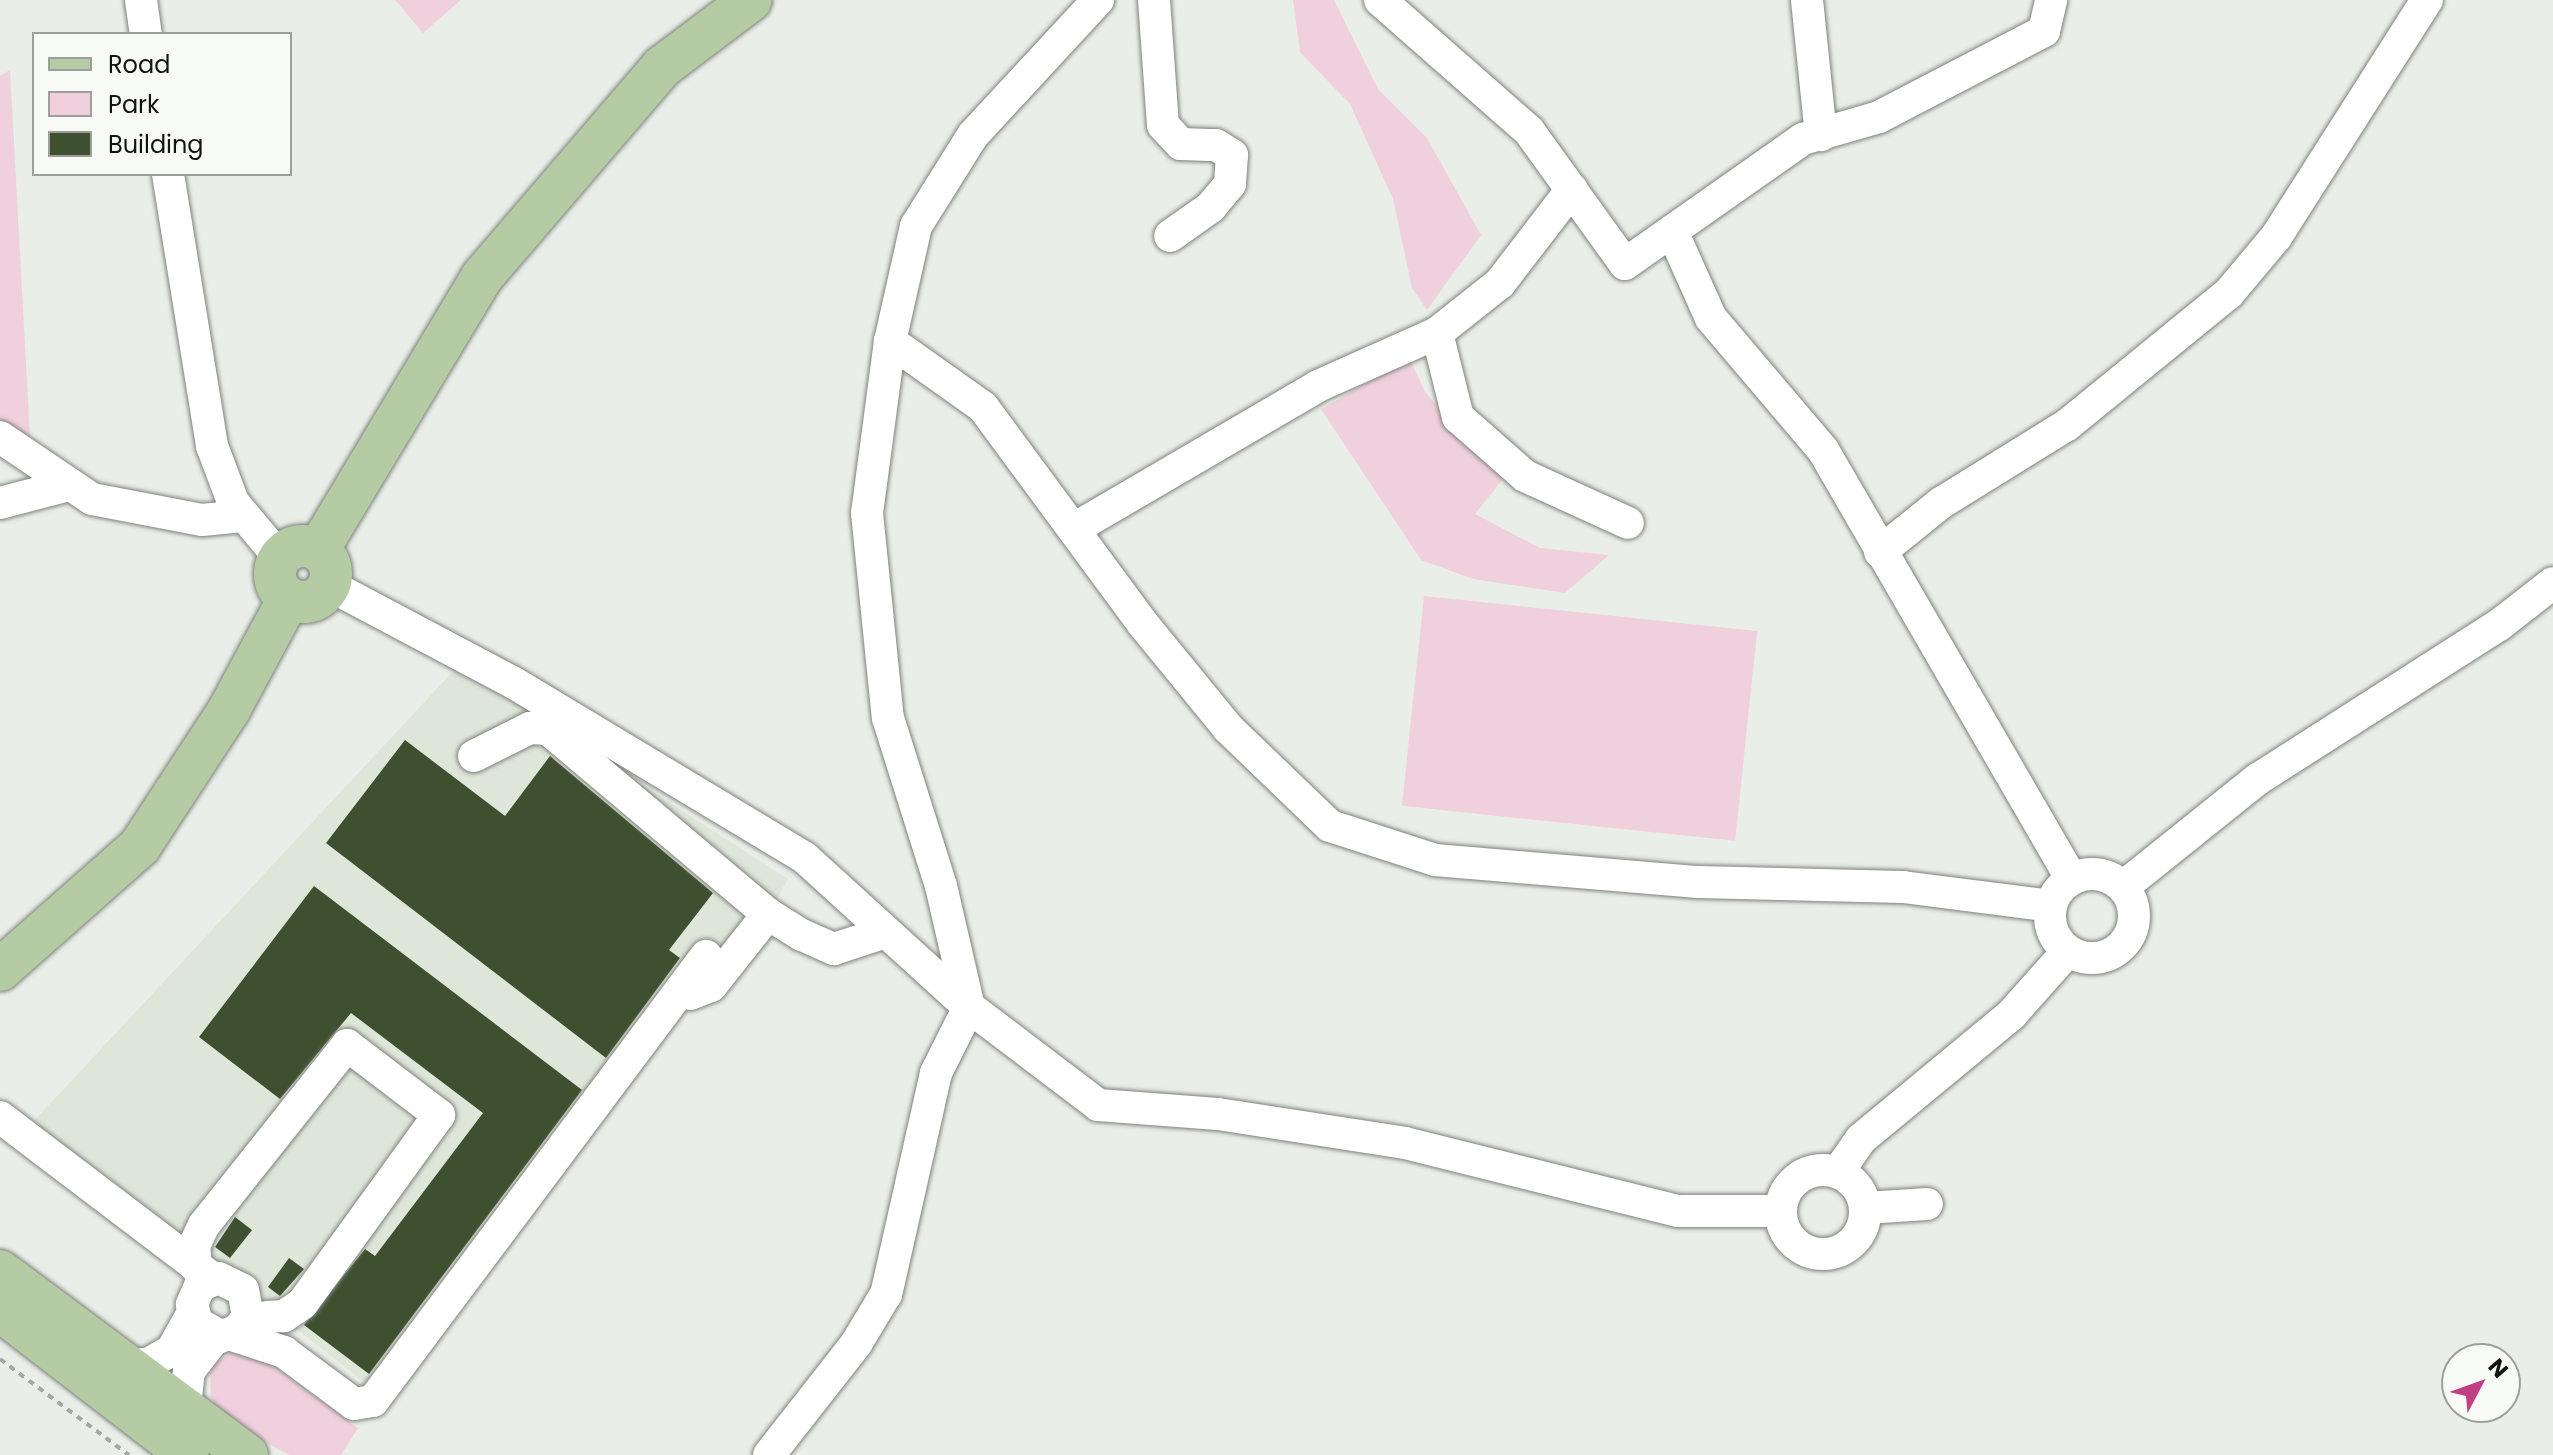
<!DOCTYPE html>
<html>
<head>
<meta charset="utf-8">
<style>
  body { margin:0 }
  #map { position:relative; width:2553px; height:1455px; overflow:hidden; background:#eaeee8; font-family:Poppins,sans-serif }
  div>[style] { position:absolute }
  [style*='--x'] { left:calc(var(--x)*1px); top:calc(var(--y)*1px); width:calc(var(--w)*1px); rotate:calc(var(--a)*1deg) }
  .built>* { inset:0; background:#dee6d9 }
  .green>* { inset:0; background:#f1d0dd; transform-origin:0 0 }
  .building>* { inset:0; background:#3e502f }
  .path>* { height:4px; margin-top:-2px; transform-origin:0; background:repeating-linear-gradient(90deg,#a5a9a4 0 6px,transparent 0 12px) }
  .roads { filter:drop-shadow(0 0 2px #7e827c) drop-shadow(0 0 2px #7e827c) }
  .minor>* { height:32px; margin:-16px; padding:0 16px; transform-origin:16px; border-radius:16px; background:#fff }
  .minor>.ring { margin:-16px; padding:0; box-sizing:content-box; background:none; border:32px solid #fff; border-radius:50% }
  .major>* { height:42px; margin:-21px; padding:0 21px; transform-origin:21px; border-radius:21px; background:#b5cba4 }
  .major>.ring { margin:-21px; padding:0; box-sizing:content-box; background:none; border:42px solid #b5cba4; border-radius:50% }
  span { translate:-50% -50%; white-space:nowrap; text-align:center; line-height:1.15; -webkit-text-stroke:8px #f8fbf5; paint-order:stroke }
  .legend { position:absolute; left:32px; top:32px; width:260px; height:144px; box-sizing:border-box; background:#f8fbf5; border:2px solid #9c9f9a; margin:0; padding:10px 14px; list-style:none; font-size:24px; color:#121412 }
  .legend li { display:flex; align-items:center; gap:16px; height:40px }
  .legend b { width:40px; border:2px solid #9c9f9a }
  .north { position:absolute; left:2441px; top:1343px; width:80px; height:80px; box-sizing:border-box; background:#f8fbf5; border:2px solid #9c9f9a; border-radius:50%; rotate:49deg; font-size:22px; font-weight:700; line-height:32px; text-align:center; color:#121412 }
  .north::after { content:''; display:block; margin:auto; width:28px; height:36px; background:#c33f84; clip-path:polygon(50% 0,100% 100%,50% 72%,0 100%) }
</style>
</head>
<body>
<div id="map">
  <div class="built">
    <i style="clip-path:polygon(458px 666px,788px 879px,720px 997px,673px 1010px,386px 1399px,32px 1123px)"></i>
  </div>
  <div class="green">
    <i style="clip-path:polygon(395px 0,461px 0,423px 33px)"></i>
    <i style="clip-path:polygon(1293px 0,1334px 0,1378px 89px,1427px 138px,1481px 235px,1427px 310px,1412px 288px,1393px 199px,1350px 104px,1300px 52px)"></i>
    <i style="clip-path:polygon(10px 70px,31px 454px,0 437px,0 76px)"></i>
    <i style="clip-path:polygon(1410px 359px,1425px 392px,1502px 480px,1475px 514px,1540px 548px,1609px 555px,1565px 593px,1473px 579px,1421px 560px,1321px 409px)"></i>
    <i style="left:1424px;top:596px;width:335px;height:211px;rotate:6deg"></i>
    <i style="clip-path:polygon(237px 1349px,276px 1368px,358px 1428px,341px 1455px,289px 1455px,221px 1417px,211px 1397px,210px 1367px)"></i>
  </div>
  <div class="building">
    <i style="clip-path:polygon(405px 740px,505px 816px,550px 756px,713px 893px,669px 950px,680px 958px,606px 1058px,326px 843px)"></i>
    <i style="clip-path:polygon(314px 886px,582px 1090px,369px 1374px,304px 1325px,365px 1249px,375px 1256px,483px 1113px,351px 1013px,280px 1099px,199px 1037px)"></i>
    <i style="clip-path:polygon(235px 1217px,252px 1230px,230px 1258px,215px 1247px)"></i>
    <i style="clip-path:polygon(289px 1258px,304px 1269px,280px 1296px,268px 1287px)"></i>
  </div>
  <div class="path">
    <i style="--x:0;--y:1359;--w:161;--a:36.7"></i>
  </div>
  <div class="roads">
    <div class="minor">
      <i style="--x:141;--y:0;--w:34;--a:82"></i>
      <i style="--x:1098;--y:0;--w:184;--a:132.8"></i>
      <i style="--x:973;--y:135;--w:107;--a:122.1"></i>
      <i style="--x:916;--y:226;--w:118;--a:102.7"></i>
      <i style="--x:890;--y:341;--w:174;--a:97.6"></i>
      <i style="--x:867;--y:513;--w:206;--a:84.2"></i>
      <i style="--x:888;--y:718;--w:176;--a:72.5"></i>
      <i style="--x:941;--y:886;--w:124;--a:77"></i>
      <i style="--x:969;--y:1007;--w:162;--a:37.2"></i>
      <i style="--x:1098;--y:1105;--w:120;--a:4.3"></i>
      <i style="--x:1218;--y:1114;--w:189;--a:8.8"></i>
      <i style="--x:1405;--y:1143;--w:281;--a:14"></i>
      <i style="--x:1678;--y:1211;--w:103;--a:0"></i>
      <i style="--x:1154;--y:0;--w:125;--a:85.9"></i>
      <i style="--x:1163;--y:125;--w:26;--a:47"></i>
      <i style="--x:1181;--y:144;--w:35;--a:2"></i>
      <i style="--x:1216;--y:145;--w:19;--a:32"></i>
      <i style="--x:1232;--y:155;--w:29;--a:94"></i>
      <i style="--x:1230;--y:184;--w:30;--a:130"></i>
      <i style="--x:1211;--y:207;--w:50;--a:144.7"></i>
      <i style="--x:1380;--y:0;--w:198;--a:41.3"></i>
      <i style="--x:1529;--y:131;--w:164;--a:54.2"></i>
      <i style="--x:1625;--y:264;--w:218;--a:-35.1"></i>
      <i style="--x:1803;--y:139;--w:79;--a:-16.1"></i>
      <i style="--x:1879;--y:117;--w:186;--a:-27.5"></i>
      <i style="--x:2044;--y:31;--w:32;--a:-77"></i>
      <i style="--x:1807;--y:0;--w:136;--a:84.1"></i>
      <i style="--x:168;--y:174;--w:276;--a:80.8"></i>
      <i style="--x:212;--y:446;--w:60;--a:69.4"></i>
      <i style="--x:233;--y:502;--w:72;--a:50.1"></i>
      <i style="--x:1672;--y:231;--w:95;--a:65.9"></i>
      <i style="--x:1711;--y:318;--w:173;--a:49.7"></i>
      <i style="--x:1823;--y:450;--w:496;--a:59.9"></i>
      <i style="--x:1437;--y:333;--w:87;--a:76"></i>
      <i style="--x:1458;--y:417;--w:89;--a:41.4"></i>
      <i style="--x:1525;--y:476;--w:113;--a:24.5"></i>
      <i style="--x:890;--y:341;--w:114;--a:35.4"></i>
      <i style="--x:983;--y:407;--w:270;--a:53.6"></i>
      <i style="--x:1143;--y:624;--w:134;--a:50.7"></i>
      <i style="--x:1228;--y:728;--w:141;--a:43.9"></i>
      <i style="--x:1330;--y:826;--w:110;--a:17.9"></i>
      <i style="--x:1435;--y:860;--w:264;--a:4.8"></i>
      <i style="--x:1698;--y:882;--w:205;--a:1.4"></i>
      <i style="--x:1903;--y:887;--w:149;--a:7.3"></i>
      <i style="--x:0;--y:437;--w:111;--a:34"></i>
      <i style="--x:92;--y:499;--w:112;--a:10.8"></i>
      <i style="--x:202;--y:520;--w:41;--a:-5.6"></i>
      <i style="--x:0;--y:503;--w:71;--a:-14.6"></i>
      <i style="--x:1077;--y:527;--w:279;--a:-30.3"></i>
      <i style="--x:1318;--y:386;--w:130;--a:-24"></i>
      <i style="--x:1437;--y:333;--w:80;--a:-38.4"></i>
      <i style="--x:1500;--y:283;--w:118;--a:-52.5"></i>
      <i style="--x:1880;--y:552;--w:78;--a:-38.8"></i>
      <i style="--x:1941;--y:503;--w:148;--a:-31.8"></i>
      <i style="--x:2067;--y:425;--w:209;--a:-39.2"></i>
      <i style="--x:2229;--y:293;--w:73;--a:-50"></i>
      <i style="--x:2276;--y:237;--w:281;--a:-57.5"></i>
      <i style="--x:329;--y:585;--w:209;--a:27.9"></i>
      <i style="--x:514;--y:683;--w:340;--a:31"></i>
      <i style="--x:805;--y:858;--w:222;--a:42.3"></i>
      <i style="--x:969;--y:1007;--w:74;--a:116.6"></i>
      <i style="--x:936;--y:1073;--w:227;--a:102.7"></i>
      <i style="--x:886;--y:1294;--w:58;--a:121"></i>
      <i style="--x:856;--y:1344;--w:141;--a:128.1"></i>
      <i style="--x:474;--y:756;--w:63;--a:-26.6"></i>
      <i style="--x:530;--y:728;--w:18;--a:3"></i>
      <i style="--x:548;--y:729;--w:287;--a:40.1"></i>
      <i style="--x:768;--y:914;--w:40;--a:32"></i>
      <i style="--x:802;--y:935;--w:35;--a:24"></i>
      <i style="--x:834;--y:949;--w:52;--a:-18.1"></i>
      <i class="ring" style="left:2050px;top:874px;width:52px;height:52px"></i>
      <i style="--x:2123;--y:887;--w:173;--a:-38.7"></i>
      <i style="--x:2258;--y:779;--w:286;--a:-32.6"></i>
      <i style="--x:2499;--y:625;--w:68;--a:-37.9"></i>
      <i style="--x:690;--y:994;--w:22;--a:-21"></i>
      <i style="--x:711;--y:986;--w:92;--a:-51.6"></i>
      <i style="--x:0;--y:1117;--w:260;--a:37.2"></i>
      <i class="ring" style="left:1781px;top:1170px;width:52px;height:52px"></i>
      <i style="--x:1838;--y:1172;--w:40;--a:-55.1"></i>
      <i style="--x:1861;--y:1139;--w:196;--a:-39.6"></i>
      <i style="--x:2012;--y:1014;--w:84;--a:-48.4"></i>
      <i style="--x:1865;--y:1208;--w:62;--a:-3.7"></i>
      <i style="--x:196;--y:1267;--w:21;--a:-95"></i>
      <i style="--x:194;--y:1246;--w:23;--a:-65"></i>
      <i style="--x:204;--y:1225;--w:230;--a:-51.5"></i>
      <i style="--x:347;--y:1045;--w:116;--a:37.3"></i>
      <i style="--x:439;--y:1115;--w:233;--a:125.9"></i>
      <i style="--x:302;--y:1304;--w:22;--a:146"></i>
      <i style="--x:284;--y:1316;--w:17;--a:177"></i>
      <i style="--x:229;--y:1334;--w:58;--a:18.1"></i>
      <i style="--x:284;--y:1352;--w:87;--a:36.6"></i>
      <i style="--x:354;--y:1404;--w:19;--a:-9"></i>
      <i style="--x:373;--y:1401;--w:556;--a:-53.19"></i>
      <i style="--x:122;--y:1365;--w:26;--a:-2"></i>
      <i style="--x:148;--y:1364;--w:28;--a:-30"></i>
      <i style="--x:172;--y:1350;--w:41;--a:-60.9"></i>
      <i style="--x:193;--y:1419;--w:22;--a:-108"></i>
      <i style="--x:186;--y:1398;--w:27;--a:-84"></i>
      <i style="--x:189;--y:1371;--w:39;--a:-52"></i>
      <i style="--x:213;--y:1340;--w:27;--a:-22"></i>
      <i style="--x:238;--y:1330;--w:17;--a:-54"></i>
      <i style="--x:248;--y:1316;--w:26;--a:-101"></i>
      <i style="--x:243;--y:1290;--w:28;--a:-154"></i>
      <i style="--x:218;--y:1278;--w:20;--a:156"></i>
      <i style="--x:200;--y:1286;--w:20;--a:114"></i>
      <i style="--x:192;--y:1304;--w:20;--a:75"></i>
      <i style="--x:197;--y:1323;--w:26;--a:29"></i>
    </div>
    <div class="major">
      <i class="ring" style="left:275px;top:546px;width:14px;height:14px"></i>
      <i style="--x:318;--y:550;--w:318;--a:-59"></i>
      <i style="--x:482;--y:277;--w:277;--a:-49.4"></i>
      <i style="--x:662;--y:67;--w:111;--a:-37"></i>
      <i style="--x:0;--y:970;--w:187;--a:-41.5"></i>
      <i style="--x:140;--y:846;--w:163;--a:-56.8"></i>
      <i style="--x:229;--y:710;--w:127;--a:-61.8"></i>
      <i style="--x:0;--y:1271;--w:308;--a:36.7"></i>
      <i style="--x:0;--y:1310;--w:237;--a:37.6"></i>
    </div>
  </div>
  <ul class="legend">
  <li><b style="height:10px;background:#b5cba4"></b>Road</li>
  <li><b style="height:22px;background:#f1d0dd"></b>Park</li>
  <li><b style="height:22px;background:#3e502f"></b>Building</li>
  </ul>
  <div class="north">N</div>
</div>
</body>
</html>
